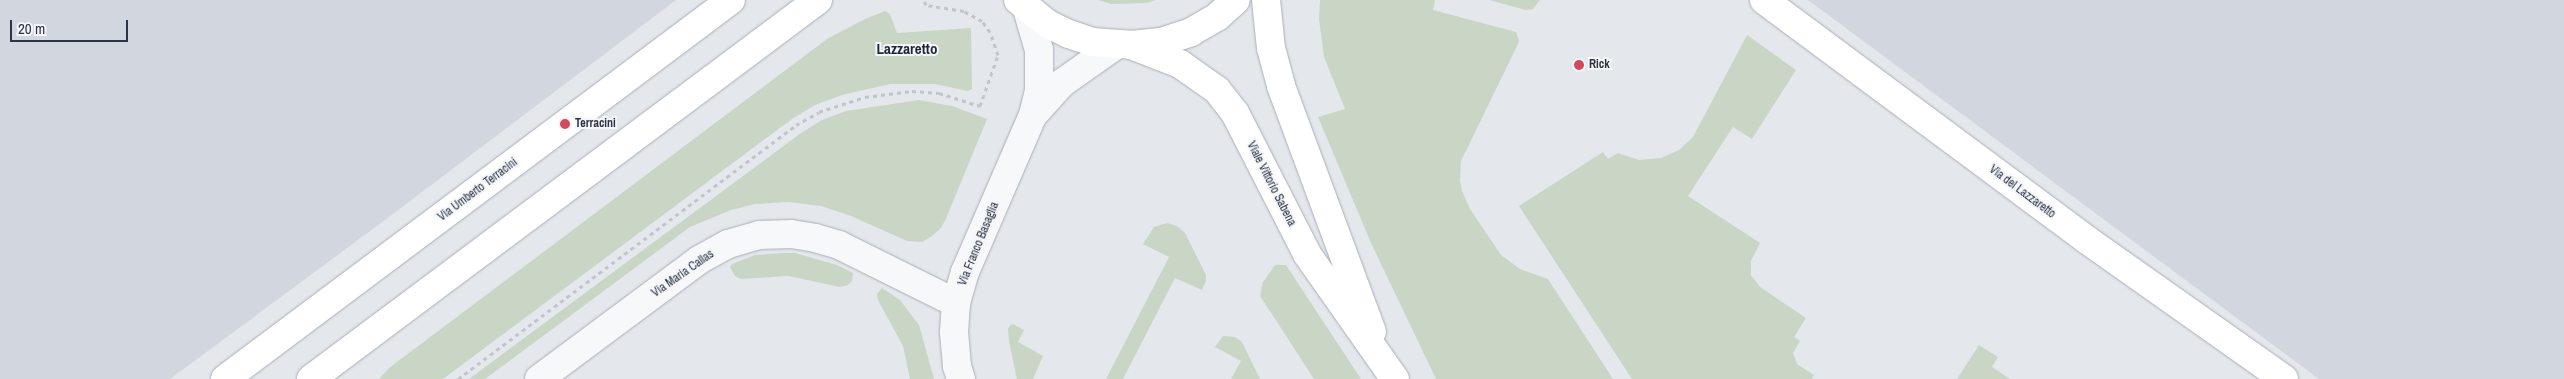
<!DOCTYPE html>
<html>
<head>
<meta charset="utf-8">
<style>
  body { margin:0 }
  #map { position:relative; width:2564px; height:379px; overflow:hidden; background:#e4e7ec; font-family:"Archivo Narrow",sans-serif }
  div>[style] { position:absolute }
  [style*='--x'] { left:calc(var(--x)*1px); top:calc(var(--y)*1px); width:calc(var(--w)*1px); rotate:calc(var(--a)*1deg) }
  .built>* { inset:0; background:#d2d6de }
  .green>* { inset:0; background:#c9d6c5 }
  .path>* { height:3px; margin-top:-1.5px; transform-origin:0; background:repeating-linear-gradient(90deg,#c2c5cb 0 4px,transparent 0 8px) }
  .roads { filter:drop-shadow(0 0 1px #a9aeb7) drop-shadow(0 0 1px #a9aeb7) }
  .street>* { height:28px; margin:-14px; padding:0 14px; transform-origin:14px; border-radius:14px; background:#f7f8fa }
  .secondary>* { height:28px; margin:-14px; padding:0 14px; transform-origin:14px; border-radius:14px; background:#fff }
  .primary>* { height:28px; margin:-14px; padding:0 14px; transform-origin:14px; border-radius:14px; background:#fff }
  .dots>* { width:14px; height:14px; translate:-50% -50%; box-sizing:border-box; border:2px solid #f4f6f9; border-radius:50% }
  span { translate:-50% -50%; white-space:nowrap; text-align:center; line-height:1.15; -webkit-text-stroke:4px #f4f6f9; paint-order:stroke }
  .poi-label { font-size:12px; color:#2b3445; font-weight:700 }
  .left { translate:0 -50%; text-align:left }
  .street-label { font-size:12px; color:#2b3445 }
  .quarter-label { font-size:15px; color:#1d2536; font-weight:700 }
  .scale { position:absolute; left:10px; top:20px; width:118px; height:22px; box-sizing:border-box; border:2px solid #2b3445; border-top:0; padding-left:6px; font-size:15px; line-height:18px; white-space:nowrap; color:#2b3445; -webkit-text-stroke:4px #f4f6f9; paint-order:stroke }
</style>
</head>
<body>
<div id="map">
  <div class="built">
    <i style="clip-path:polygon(0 0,676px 0,389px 217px,170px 379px,0 379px)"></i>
    <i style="clip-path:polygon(1808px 0,2564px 0,2564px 379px,2319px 379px)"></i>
  </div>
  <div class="green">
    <i style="clip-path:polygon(1098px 0,1156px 0,1146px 3px,1111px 4px)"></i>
    <i style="clip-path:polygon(1320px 0,1435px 0,1433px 10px,1516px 32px,1519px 41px,1517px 46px,1461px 161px,1460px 181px,1462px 191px,1470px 209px,1501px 255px,1520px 269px,1548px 279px,1613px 379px,1436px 379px,1371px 243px,1318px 117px,1345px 109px,1324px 57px,1319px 19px)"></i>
    <i style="clip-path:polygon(1489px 0,1540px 0,1533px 9px,1526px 10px)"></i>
    <i style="clip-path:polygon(885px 11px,890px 14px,897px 33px,971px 28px,972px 89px,968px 91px,935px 84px,890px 84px,842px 95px,815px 105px,792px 119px,443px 379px,379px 379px,389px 368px,827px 39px,865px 19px)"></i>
    <i style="clip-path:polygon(1747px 35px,1796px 70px,1752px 139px,1733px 127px,1688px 196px,1760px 243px,1751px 261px,1751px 275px,1760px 287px,1806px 318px,1794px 337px,1800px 341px,1793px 353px,1797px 364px,1814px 375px,1812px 379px,1632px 379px,1519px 206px,1603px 152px,1608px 159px,1618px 153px,1639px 160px,1661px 158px,1679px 150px,1693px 137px)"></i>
    <i style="clip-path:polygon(919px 100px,952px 106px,987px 119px,945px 221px,940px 229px,932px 236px,922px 242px,907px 241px,851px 216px,821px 206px,789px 202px,755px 204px,731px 210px,690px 227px,485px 379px,469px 379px,801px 133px,822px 120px,846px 111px)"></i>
    <i style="clip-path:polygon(1167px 223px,1177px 226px,1185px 233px,1206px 275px,1206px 281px,1202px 290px,1175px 278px,1123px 379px,1106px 379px,1169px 257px,1143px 244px,1154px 227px)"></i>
    <i style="clip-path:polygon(781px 253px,795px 253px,837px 265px,853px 273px,852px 281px,848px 285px,840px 287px,788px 276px,741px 279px,735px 276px,730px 267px,732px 264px,755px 255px)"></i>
    <i style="clip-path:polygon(1275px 265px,1286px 265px,1361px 379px,1314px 379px,1260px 296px,1263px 282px)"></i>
    <i style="clip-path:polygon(882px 288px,900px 300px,919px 325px,934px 379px,910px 379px,903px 346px,878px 300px,877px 294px)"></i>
    <i style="clip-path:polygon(1013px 324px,1024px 330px,1018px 342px,1043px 356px,1033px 379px,1017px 379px,1009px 341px,1008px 329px,1010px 325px)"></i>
    <i style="clip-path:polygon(1223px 336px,1235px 337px,1242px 342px,1260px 379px,1231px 379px,1241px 361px,1215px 347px)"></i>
    <i style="clip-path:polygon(1979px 345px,1998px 357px,1992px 367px,2010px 379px,1957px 379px)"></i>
  </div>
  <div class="path">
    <i style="--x:458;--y:379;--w:423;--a:-36.9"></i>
    <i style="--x:796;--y:125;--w:26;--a:-29"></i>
    <i style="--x:819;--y:112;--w:48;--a:-18.1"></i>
    <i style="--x:865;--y:97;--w:47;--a:-7.3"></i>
    <i style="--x:912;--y:91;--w:27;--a:4"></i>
    <i style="--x:939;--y:93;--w:43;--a:17.6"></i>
    <i style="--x:980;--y:106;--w:54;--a:-70.6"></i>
    <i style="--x:998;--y:55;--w:24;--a:-109"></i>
    <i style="--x:990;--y:32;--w:14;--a:-126"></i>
    <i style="--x:982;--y:21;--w:21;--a:-151"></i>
    <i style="--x:964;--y:11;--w:38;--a:-171"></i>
    <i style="--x:926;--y:5;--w:5;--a:-112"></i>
  </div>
  <div class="roads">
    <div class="street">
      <i style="--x:1034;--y:114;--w:42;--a:-47.9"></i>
      <i style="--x:1062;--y:83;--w:66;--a:-35.1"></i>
      <i style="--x:539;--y:379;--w:199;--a:-36.6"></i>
      <i style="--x:699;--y:260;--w:33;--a:-29"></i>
      <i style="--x:728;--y:244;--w:33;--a:-16"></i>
      <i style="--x:760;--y:235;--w:31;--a:-2"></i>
      <i style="--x:791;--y:234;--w:24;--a:9"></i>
      <i style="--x:815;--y:238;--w:25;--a:16"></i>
      <i style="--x:839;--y:245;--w:131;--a:26.4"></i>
      <i style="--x:961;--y:379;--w:14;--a:-107"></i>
      <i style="--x:957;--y:366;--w:34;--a:-95"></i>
      <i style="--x:954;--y:332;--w:29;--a:-86"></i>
      <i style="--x:956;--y:303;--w:32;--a:-74"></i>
      <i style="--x:965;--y:272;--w:171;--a:-66.6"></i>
      <i style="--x:1033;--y:115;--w:25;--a:-76"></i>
      <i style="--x:1039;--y:91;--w:41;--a:-90"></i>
      <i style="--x:1039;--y:50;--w:43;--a:-106.3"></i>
    </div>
    <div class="secondary">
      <i style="--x:1764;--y:0;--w:402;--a:36.6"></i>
      <i style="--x:2087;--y:240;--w:241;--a:35.2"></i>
      <i style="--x:225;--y:379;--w:632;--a:-36.83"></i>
      <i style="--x:311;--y:379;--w:633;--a:-36.78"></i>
    </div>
    <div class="primary">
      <i style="--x:1018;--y:0;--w:36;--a:39"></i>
      <i style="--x:1046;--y:23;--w:25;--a:26"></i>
      <i style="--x:1069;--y:34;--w:24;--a:19"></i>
      <i style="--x:1092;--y:42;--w:39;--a:4"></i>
      <i style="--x:1131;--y:45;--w:30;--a:-6"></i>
      <i style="--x:1161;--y:42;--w:32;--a:-18"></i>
      <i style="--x:1191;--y:32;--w:30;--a:-30"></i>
      <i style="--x:1217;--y:17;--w:25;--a:-42"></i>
      <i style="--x:1266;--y:0;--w:48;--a:84.1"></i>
      <i style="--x:1271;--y:48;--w:39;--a:75"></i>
      <i style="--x:1281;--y:86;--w:262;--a:69.7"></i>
      <i style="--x:1131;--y:45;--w:53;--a:21.2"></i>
      <i style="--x:1180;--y:64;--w:45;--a:35.1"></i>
      <i style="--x:1217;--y:90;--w:29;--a:52"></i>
      <i style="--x:1235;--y:113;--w:158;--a:62.9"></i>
      <i style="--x:1307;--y:254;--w:153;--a:54.9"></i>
    </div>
  </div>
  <div class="dots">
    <i style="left:1579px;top:65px;background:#d1495b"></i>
    <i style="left:565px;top:124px;background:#d1495b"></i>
  </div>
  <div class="poi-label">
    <span class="left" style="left:1589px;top:65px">Rick</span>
    <span class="left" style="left:575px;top:124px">Terracini</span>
  </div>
  <div class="street-label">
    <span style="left:1271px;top:184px;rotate:63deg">Viale Vittorio Sabena</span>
    <span style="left:478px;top:190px;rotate:-37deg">Via Umberto Terracini</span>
    <span style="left:2022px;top:192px;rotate:37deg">Via del Lazzaretto</span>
    <span style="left:979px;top:244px;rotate:-68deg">Via Franco Basaglia</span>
    <span style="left:683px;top:274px;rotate:-35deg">Via Maria Callas</span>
  </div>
  <div class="quarter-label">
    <span style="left:907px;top:49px">Lazzaretto</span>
  </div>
  <div class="scale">20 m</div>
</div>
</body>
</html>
